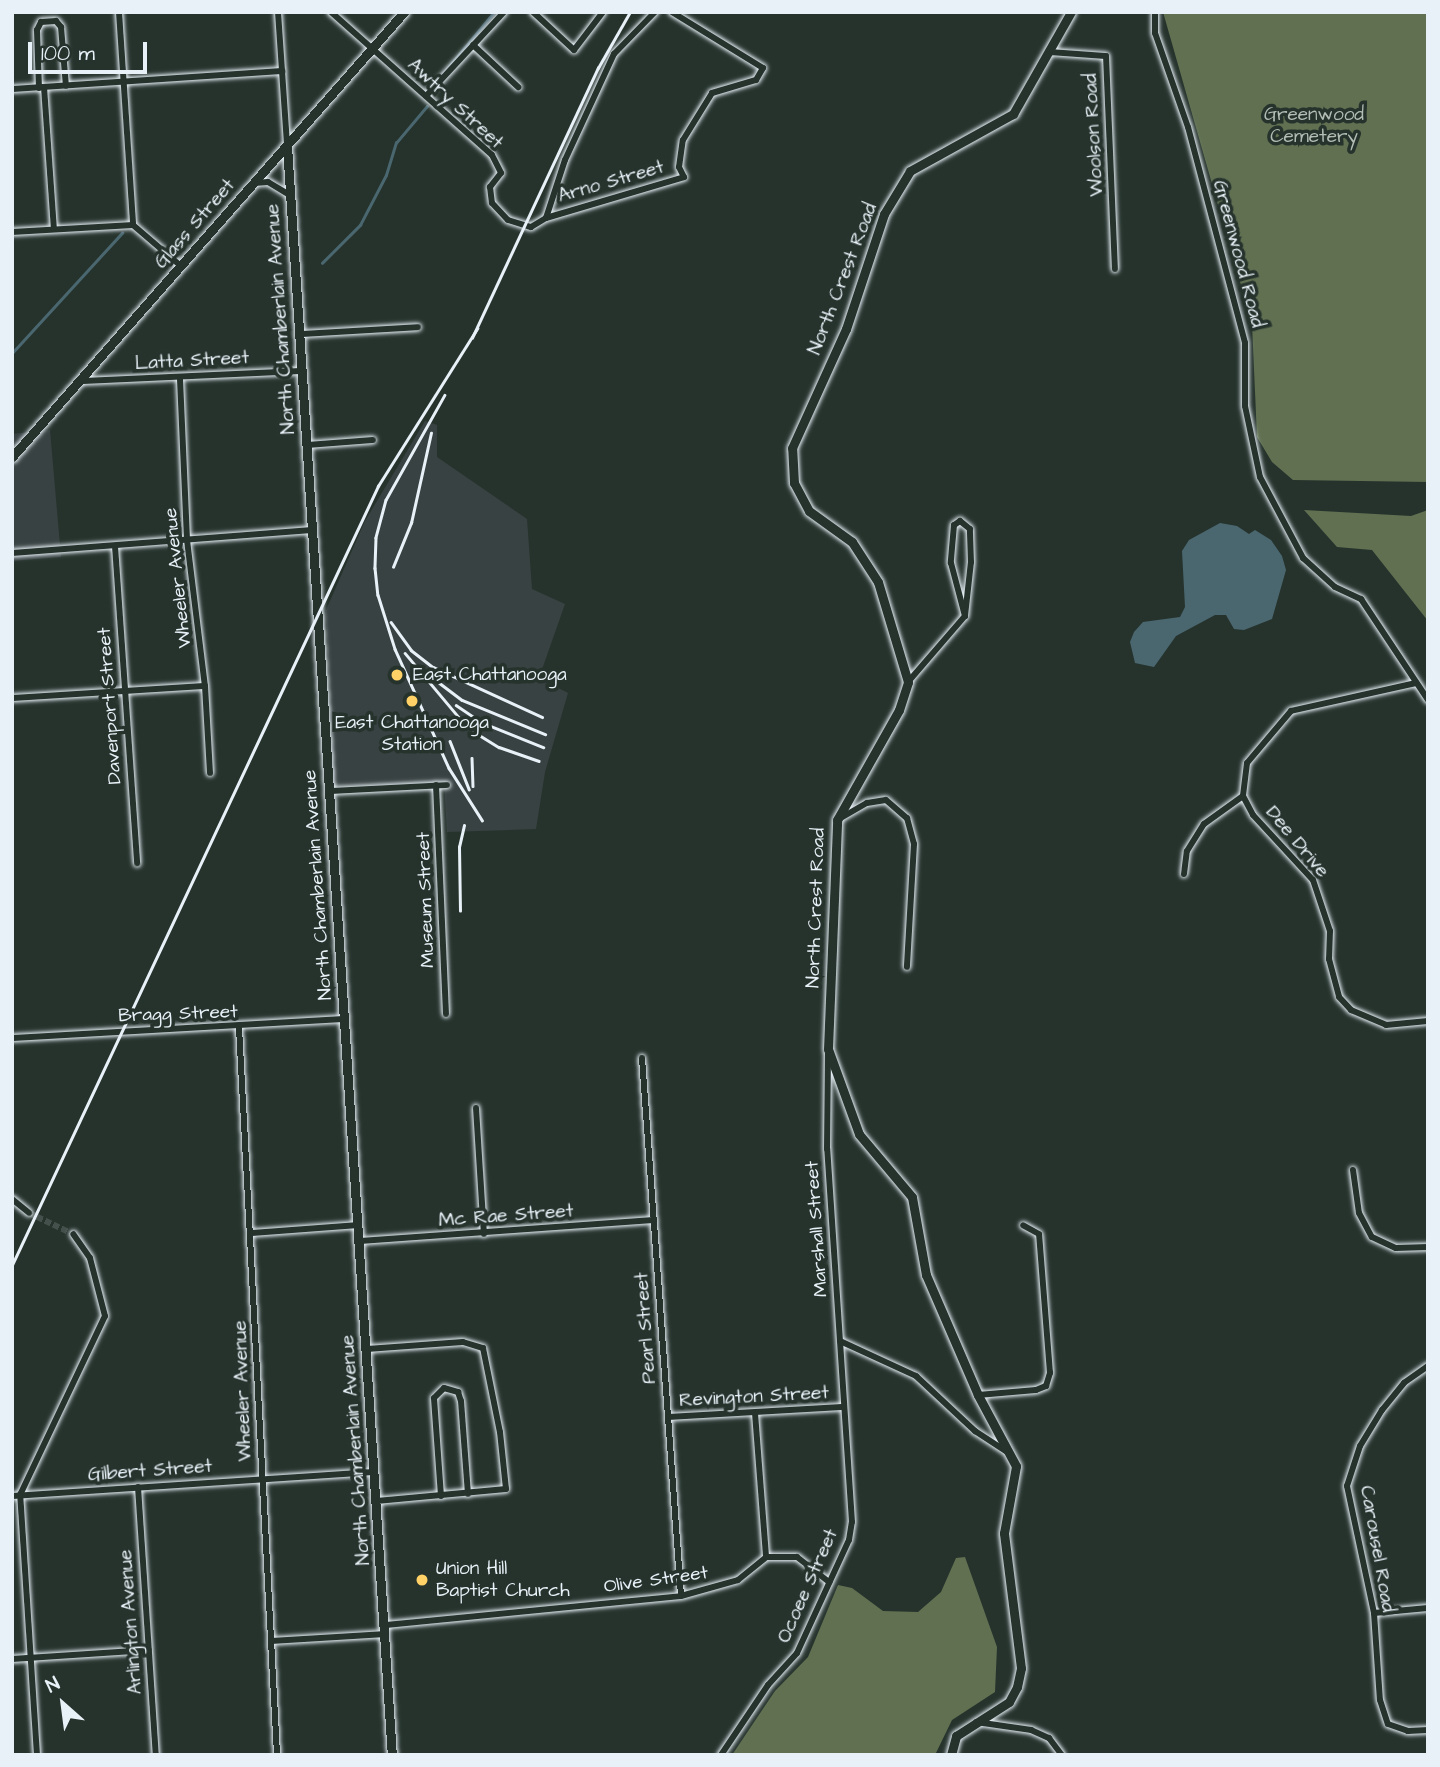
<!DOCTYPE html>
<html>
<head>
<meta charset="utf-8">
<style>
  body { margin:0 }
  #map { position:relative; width:1440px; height:1767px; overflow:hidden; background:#26332d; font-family:"Architects Daughter",sans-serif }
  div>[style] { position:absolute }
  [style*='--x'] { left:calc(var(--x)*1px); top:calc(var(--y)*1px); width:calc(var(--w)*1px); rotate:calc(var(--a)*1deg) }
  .built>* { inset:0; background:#394242 }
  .green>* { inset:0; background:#607051 }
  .water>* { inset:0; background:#4a6770 }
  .stream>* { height:2.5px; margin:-1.25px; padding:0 1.25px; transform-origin:1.25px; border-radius:1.25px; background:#4a6770 }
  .street-tunnel>* { height:6px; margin-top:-3px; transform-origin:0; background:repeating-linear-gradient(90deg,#43504b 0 6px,transparent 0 9px) }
  .roads { filter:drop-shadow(0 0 2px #e8f1f8) drop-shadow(0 0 2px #e8f1f8) }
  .street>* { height:6px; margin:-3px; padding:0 3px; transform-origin:3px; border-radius:3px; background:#26332d }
  .secondary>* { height:9px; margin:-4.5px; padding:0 4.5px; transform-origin:4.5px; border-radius:4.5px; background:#26332d }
  .rail>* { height:2.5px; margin:-1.25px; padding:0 1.25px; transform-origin:1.25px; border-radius:1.25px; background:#e8f1f8 }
  .dots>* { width:19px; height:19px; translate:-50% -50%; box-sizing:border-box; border:4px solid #26332d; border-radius:50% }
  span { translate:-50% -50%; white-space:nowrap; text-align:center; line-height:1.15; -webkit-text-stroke:7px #26332d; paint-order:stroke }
  .street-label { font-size:19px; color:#e8f1f8 }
  .park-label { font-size:19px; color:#b2bdb5 }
  .poi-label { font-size:19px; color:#e8f1f8 }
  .left { translate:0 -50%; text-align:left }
  .frame { position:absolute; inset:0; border:14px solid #e8f1f8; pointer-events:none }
  .north { position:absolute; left:28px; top:1669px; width:70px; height:70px; -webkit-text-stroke:5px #26332d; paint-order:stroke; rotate:332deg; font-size:19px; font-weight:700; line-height:28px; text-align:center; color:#e8f1f8 }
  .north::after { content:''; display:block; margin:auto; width:24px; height:32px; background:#e8f1f8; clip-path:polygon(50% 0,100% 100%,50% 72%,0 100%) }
  .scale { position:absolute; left:28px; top:42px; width:119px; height:32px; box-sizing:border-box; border:4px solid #e8f1f8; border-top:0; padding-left:9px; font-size:21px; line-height:24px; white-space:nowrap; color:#e8f1f8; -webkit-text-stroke:5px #26332d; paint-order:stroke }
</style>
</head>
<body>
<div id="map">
  <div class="built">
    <i style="clip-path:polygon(425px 421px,437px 425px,437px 457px,527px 519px,532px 589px,565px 604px,539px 678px,568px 693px,545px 772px,536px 829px,447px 832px,444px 782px,334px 786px,326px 610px,365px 521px)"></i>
    <i style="clip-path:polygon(50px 430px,61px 557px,12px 561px,12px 434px)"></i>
  </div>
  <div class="green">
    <i style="clip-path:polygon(1428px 12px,1428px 482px,1293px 480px,1272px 462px,1257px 437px,1252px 324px,1163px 12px)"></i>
    <i style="clip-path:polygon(1304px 510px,1411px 516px,1428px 510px,1428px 621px,1372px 550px,1337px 547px)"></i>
    <i style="clip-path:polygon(965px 1557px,997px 1647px,995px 1692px,952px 1720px,935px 1755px,732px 1755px,775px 1691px,808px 1657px,838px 1585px,852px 1588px,883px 1611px,918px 1612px,941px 1592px,956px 1558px)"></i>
  </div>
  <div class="water">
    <i style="clip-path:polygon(1220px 523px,1237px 526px,1249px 534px,1255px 530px,1271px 540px,1282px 556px,1286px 570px,1272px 619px,1244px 630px,1234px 629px,1226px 615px,1215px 615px,1176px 636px,1154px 667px,1135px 663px,1130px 642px,1134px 632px,1143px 622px,1180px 617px,1185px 607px,1182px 551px,1189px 540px)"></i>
  </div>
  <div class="stream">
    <i style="--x:432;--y:87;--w:97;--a:-50.4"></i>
    <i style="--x:322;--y:263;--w:54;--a:-45"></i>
    <i style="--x:360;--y:225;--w:56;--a:-62.5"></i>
    <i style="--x:386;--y:175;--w:34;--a:-73"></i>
    <i style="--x:396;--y:143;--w:48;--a:-50"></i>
    <i style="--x:12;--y:353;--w:163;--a:-47.5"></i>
  </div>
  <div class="street-tunnel">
    <i style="--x:29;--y:1213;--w:49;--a:25.5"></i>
  </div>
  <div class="roads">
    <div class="street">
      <i style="--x:119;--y:12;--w:213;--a:86.2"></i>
      <i style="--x:278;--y:12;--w:132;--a:86.1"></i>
      <i style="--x:331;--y:12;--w:215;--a:41.6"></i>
      <i style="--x:492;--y:155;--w:20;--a:63"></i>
      <i style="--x:501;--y:173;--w:18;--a:128"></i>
      <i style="--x:490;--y:187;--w:16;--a:83"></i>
      <i style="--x:492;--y:203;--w:23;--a:47"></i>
      <i style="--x:508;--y:220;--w:24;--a:17"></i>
      <i style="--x:531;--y:227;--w:17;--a:-31"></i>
      <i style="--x:546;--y:218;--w:144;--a:-16.5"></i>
      <i style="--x:684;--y:177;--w:11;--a:-117"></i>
      <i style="--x:679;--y:167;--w:27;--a:-82"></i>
      <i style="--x:683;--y:140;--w:55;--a:-58.3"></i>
      <i style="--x:712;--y:93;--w:46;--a:-16.5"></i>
      <i style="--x:756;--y:80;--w:14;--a:-60"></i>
      <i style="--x:763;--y:68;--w:107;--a:-148.4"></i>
      <i style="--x:533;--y:12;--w:56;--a:42.8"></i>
      <i style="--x:574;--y:50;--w:48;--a:-52.7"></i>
      <i style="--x:1155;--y:12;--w:21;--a:90"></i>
      <i style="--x:1155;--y:33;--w:100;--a:70.7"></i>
      <i style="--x:1188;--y:127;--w:223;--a:75.2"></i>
      <i style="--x:1245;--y:343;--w:63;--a:90"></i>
      <i style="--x:1245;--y:406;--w:73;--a:78.1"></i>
      <i style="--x:1260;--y:477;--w:92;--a:62"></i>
      <i style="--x:1303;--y:558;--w:43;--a:42.2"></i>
      <i style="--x:1335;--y:587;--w:29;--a:25"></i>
      <i style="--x:1361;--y:599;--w:121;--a:56.4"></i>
      <i style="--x:473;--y:45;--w:62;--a:43"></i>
      <i style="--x:1049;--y:52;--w:57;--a:4"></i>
      <i style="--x:1106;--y:56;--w:213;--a:87.6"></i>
      <i style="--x:44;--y:87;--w:142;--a:86"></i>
      <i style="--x:39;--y:88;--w:58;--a:-92"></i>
      <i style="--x:37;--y:30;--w:9;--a:-63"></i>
      <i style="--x:41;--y:22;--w:15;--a:-4"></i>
      <i style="--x:56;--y:21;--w:8;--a:50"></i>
      <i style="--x:61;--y:27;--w:59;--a:85.2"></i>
      <i style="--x:12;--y:89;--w:271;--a:-3.8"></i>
      <i style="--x:426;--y:96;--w:115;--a:-47.1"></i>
      <i style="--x:254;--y:183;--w:14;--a:-4"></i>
      <i style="--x:268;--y:182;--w:26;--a:31"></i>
      <i style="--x:546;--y:218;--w:61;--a:-71.9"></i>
      <i style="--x:565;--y:160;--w:117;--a:-65.2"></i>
      <i style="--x:614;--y:54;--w:59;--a:-45.7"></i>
      <i style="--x:12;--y:232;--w:121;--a:-3.3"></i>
      <i style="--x:133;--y:225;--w:63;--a:40.5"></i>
      <i style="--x:301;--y:334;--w:117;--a:-3.4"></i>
      <i style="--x:180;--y:379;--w:161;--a:87.5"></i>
      <i style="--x:187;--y:540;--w:147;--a:83"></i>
      <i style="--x:205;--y:686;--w:87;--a:86.7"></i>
      <i style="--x:81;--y:381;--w:222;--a:-2.6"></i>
      <i style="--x:307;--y:445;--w:66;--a:-4.3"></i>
      <i style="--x:115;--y:546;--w:318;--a:86"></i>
      <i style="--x:12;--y:553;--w:301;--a:-4.4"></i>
      <i style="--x:908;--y:682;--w:87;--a:-49.2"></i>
      <i style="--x:965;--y:616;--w:54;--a:-83.7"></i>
      <i style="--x:971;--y:562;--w:33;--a:-92"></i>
      <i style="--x:970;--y:529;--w:13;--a:-141"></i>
      <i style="--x:960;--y:521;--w:7;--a:146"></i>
      <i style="--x:954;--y:525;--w:38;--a:95"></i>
      <i style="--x:951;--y:563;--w:55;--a:75.2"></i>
      <i style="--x:1416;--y:683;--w:128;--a:167.4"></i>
      <i style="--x:1291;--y:711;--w:68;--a:130.2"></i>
      <i style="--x:1247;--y:763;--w:33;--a:97"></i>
      <i style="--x:1243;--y:796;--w:21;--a:62"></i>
      <i style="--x:1253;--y:815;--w:88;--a:47.3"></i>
      <i style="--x:1313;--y:880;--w:54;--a:71.6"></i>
      <i style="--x:1330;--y:931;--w:28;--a:92"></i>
      <i style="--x:1329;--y:959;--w:39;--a:75"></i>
      <i style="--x:1339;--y:997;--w:18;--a:47"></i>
      <i style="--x:1351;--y:1010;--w:38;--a:23"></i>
      <i style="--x:1386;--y:1025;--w:42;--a:-5.4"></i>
      <i style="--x:12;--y:698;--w:193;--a:-3.6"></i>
      <i style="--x:436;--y:785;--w:229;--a:87.5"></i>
      <i style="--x:329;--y:791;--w:118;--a:-2.9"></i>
      <i style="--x:839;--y:819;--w:32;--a:-30"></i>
      <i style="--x:867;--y:803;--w:19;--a:-9"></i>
      <i style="--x:886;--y:800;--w:28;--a:41"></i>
      <i style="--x:907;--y:818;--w:27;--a:75"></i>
      <i style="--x:914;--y:844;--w:123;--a:93.3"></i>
      <i style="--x:1184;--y:874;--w:23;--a:-83"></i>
      <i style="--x:1187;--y:851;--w:32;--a:-58"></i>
      <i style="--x:1204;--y:824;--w:48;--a:-35.7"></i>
      <i style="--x:239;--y:1027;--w:729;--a:87.01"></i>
      <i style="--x:12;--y:1038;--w:333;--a:-3.3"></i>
      <i style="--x:642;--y:1058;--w:539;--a:85.85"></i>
      <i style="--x:476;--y:1108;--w:126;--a:86.4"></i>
      <i style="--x:1353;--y:1170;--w:43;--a:82.1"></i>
      <i style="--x:1359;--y:1213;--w:27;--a:62"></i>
      <i style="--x:1372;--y:1237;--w:26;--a:25"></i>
      <i style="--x:1396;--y:1248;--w:32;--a:-2"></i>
      <i style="--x:12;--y:1199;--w:22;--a:39"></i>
      <i style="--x:252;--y:1233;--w:107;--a:-4.3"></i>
      <i style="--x:360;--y:1241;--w:294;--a:-4.1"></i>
      <i style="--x:840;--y:1341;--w:84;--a:24.7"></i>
      <i style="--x:916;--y:1376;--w:81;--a:43"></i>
      <i style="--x:975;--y:1431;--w:37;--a:33"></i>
      <i style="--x:367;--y:1349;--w:96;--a:-4.2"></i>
      <i style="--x:463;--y:1342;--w:21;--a:17"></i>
      <i style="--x:483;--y:1348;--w:86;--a:78.6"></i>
      <i style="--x:500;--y:1432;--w:57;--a:84"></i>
      <i style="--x:506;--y:1489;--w:130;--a:174.7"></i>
      <i style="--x:1428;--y:1366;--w:29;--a:145"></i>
      <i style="--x:1404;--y:1383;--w:35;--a:129"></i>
      <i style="--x:1382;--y:1410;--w:42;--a:121.4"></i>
      <i style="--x:1360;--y:1446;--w:42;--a:108"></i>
      <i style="--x:1347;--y:1486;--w:130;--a:78"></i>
      <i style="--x:1374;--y:1613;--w:87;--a:86.1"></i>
      <i style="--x:1380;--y:1700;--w:25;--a:72"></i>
      <i style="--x:1388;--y:1724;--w:21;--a:19"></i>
      <i style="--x:1408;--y:1731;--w:20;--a:-3"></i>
      <i style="--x:978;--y:1395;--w:58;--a:-4.9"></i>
      <i style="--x:1036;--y:1390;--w:11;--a:-22"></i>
      <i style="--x:1046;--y:1386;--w:14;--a:-73"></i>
      <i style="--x:1050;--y:1373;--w:139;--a:-94.5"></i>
      <i style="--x:1039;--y:1234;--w:18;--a:-151"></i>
      <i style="--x:755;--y:1413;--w:144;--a:85.6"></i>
      <i style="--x:668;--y:1417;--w:174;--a:-3.3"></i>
      <i style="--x:138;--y:1487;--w:269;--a:86.2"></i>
      <i style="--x:12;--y:1496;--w:363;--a:-3.8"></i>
      <i style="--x:441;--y:1496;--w:98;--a:-94.1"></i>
      <i style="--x:434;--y:1398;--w:14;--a:-45"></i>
      <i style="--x:444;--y:1388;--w:15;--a:16"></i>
      <i style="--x:458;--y:1392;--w:9;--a:72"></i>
      <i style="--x:461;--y:1401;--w:93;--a:85.7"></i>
      <i style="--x:1374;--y:1613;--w:54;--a:-5.3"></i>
      <i style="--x:386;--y:1625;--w:296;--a:-5.6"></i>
      <i style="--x:681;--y:1596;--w:59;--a:-15.7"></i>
      <i style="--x:738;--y:1580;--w:36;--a:-39"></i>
      <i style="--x:766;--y:1557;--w:31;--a:0"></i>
      <i style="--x:797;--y:1557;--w:41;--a:38"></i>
      <i style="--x:271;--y:1641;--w:115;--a:-3.5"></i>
      <i style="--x:12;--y:1659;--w:137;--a:-3.8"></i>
      <i style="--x:976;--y:1722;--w:56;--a:8.3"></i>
      <i style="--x:1031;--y:1730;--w:20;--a:24"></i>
      <i style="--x:1049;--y:1738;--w:21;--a:53"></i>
      <i style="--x:37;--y:1755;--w:261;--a:-93.7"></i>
      <i style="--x:20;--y:1495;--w:198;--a:-64.6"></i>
      <i style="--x:105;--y:1316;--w:60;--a:-104.5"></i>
      <i style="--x:90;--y:1258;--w:29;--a:-125"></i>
      <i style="--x:721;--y:1755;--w:84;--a:-56.1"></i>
      <i style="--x:768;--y:1685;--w:43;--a:-47.8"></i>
      <i style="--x:797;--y:1653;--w:124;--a:-65.3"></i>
      <i style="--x:849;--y:1540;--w:18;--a:-81"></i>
      <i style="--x:852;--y:1522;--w:374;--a:-93.8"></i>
      <i style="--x:827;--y:1149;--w:96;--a:-89.4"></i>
    </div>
    <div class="secondary">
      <i style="--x:287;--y:146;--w:1612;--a:86.27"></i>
      <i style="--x:12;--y:457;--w:593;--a:-48.62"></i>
      <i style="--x:951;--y:1755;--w:20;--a:-75"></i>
      <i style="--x:956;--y:1736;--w:63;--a:-32.7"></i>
      <i style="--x:1009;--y:1702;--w:17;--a:-62"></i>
      <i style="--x:1017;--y:1687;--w:19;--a:-78"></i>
      <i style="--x:1021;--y:1668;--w:136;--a:-97.2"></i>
      <i style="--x:1004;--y:1533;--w:68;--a:-79.8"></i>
      <i style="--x:1016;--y:1466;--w:81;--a:-118.2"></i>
      <i style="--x:978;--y:1395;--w:131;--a:-113.4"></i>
      <i style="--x:926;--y:1275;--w:79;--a:-100.2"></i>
      <i style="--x:912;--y:1197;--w:82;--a:-130.1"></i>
      <i style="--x:859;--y:1134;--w:90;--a:-110"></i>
      <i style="--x:828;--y:1049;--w:229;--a:-87.7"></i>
      <i style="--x:837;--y:820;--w:126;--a:-60.6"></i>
      <i style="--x:899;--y:710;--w:29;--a:-72"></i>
      <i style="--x:908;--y:682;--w:104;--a:-106.7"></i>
      <i style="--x:878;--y:582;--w:48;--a:-123"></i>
      <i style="--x:852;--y:542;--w:53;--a:-144.2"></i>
      <i style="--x:809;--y:511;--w:32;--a:-118"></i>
      <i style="--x:794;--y:483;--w:35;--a:-93"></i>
      <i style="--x:792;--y:448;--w:131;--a:-65.6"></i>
      <i style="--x:846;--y:329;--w:121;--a:-71.7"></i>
      <i style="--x:884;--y:214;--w:50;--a:-58.8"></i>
      <i style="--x:910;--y:171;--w:118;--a:-29"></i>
      <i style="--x:1013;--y:114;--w:117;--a:-60.4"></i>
    </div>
  </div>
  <div class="rail">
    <i style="--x:472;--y:338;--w:298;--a:-65"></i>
    <i style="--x:598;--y:68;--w:64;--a:-60.3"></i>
    <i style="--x:445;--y:395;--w:120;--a:119.3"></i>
    <i style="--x:386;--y:500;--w:39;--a:105"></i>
    <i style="--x:376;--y:538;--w:30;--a:92"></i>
    <i style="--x:375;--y:568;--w:27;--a:84"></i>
    <i style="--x:378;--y:595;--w:57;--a:72.5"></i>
    <i style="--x:395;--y:649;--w:131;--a:65.6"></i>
    <i style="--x:449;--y:768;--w:62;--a:57.6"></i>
    <i style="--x:393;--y:567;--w:48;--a:-67.8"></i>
    <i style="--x:411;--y:523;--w:92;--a:-77.5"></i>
    <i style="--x:391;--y:622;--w:34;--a:54"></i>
    <i style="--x:411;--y:650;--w:28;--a:38"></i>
    <i style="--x:433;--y:667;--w:120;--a:24.6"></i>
    <i style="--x:405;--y:653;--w:98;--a:50"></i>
    <i style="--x:468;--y:728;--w:36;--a:32"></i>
    <i style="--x:499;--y:747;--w:42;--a:19.3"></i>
    <i style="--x:429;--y:675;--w:41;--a:37.1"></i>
    <i style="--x:462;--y:700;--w:90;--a:22.3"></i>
    <i style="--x:456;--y:705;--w:32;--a:34"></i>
    <i style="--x:483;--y:723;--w:65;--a:21.8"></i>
    <i style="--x:450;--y:741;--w:52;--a:68.4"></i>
    <i style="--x:472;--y:758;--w:28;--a:88"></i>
    <i style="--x:460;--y:911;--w:64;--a:-90.9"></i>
    <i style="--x:459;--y:847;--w:22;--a:-77"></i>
    <i style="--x:12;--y:1265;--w:861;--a:-64.83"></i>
    <i style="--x:378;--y:486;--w:186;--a:-57.8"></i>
  </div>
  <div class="dots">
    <i style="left:397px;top:675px;background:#ffd166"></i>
    <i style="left:412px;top:701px;background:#ffd166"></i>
    <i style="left:422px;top:1580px;background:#ffd166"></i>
  </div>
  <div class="street-label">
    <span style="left:455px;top:104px;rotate:43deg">Awtry Street</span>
    <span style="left:1094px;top:135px;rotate:-93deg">Woolson Road</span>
    <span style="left:611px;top:182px;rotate:-16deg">Arno Street</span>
    <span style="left:195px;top:224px;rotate:-49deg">Glass Street</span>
    <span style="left:1238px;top:254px;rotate:75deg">Greenwood Road</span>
    <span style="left:843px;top:279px;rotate:-69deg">North Crest Road</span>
    <span style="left:281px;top:319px;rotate:-94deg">North Chamberlain Avenue</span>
    <span style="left:192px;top:361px;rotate:-3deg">Latta Street</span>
    <span style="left:178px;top:578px;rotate:-96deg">Wheeler Avenue</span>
    <span style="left:110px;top:706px;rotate:-94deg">Davenport Street</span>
    <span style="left:1297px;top:842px;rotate:50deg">Dee Drive</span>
    <span style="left:318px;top:885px;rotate:-94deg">North Chamberlain Avenue</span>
    <span style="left:426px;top:900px;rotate:-92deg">Museum Street</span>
    <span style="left:816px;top:908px;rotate:-88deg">North Crest Road</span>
    <span style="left:178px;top:1014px;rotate:-2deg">Bragg Street</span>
    <span style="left:506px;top:1216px;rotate:-4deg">Mc Rae Street</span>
    <span style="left:817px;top:1229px;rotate:-94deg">Marshall Street</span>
    <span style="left:646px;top:1328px;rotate:-94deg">Pearl Street</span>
    <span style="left:243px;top:1391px;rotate:-92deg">Wheeler Avenue</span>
    <span style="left:754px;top:1397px;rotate:-3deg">Revington Street</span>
    <span style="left:356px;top:1450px;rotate:-94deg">North Chamberlain Avenue</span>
    <span style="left:150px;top:1471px;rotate:-4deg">Gilbert Street</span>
    <span style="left:1377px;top:1549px;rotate:80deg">Carousel Road</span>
    <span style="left:656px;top:1580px;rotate:-8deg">Olive Street</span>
    <span style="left:808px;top:1586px;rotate:-66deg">Ocoee Street</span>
    <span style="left:131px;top:1622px;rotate:-94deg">Arlington Avenue</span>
  </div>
  <div class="park-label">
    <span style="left:1314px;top:126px">Greenwood<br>Cemetery</span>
  </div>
  <div class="poi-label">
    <span class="left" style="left:413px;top:675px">East Chattanooga</span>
    <span style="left:412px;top:734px">East Chattanooga<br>Station</span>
    <span class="left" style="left:436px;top:1580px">Union Hill<br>Baptist Church</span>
  </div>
  <div class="frame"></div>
  <div class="north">N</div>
  <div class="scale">100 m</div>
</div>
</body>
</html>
